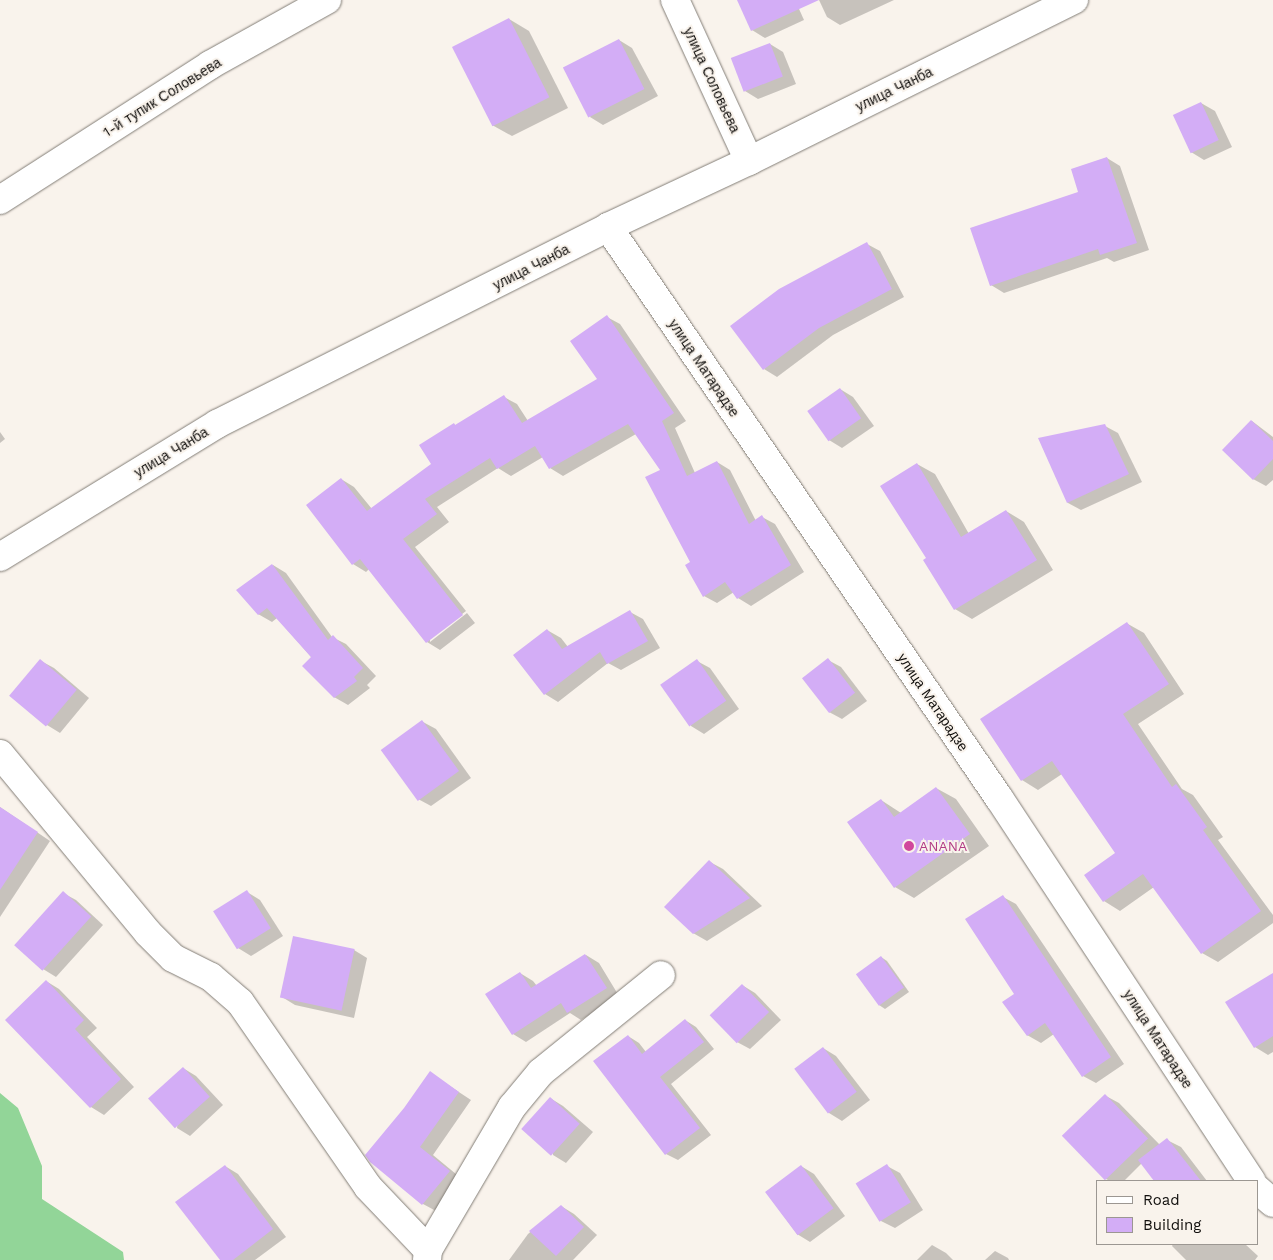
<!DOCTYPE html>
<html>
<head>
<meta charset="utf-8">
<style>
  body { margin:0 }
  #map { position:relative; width:1273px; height:1260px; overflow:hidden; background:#f9f3ec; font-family:"Work Sans",sans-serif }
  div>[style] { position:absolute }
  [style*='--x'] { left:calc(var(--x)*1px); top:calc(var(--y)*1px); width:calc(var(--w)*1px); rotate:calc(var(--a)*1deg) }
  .forest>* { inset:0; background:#92d598 }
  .shadow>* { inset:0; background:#0003 }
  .building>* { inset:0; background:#d3adf6; transform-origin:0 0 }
  .roads { filter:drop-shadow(0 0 1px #827d76) drop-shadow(0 0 1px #827d76) }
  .minor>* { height:28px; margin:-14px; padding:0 14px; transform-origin:14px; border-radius:14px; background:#fff }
  .dots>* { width:14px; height:14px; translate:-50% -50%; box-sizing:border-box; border:2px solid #f9f3ec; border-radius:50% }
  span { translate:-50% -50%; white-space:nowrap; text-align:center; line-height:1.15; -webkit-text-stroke:4px #f9f3ec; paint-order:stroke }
  .street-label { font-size:14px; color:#100e0c }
  .hotel-label { font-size:14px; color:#b23c85 }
  .left { translate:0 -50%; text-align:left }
  .legend { position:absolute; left:1096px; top:1180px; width:162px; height:65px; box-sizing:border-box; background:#f9f3ec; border:1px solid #9c9792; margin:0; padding:6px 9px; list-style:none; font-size:15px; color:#100e0c }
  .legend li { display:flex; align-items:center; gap:10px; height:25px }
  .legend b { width:25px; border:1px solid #9c9792 }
</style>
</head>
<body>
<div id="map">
  <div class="forest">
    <i style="clip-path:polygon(0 1093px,18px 1108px,42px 1166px,42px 1199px,123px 1252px,124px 1260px,0 1260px)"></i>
  </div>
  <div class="shadow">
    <i style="clip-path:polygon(738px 0,795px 0,804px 20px,765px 38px,752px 30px)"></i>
    <i style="clip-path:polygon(819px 0,894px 0,840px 25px,827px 17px)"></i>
    <i style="clip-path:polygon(509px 19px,529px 31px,568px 108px,512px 136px,492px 125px)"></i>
    <i style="clip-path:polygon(619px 40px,632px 48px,658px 96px,603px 125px,590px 117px)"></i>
    <i style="clip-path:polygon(770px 44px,783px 52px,796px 84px,758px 99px,745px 91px)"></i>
    <i style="clip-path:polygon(1201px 103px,1215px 111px,1232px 147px,1204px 160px,1191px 152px)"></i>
    <i style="clip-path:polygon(1107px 158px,1120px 166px,1149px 250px,1114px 262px,1107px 258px,1004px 293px,991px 285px,1080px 193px)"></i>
    <i style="clip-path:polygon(867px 244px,880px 251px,904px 297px,833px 335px,777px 377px,764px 369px)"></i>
    <i style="clip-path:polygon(607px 317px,620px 324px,686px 421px,675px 428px,695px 473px,717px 462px,730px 470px,756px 521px,762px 517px,775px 524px,804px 572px,751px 606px,738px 598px,734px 592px,717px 603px,704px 596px,662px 470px,636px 434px,563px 476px,550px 468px,543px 457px,511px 476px,498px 468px,437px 507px,449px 522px,415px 547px,466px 611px,430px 639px,430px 642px,467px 613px,475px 623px,440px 650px,427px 642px,369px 569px,366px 572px,353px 564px,308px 505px,341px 479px,354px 487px,372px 509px,433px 464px,454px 424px,456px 426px,504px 397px,517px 404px,528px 421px,599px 380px)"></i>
    <i style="clip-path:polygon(840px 389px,853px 397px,874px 426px,842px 448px,829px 440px)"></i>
    <i style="clip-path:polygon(1252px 421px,1273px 437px,1273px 480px,1266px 486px,1253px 479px)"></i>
    <i style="clip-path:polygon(1105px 426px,1118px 433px,1142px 482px,1081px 510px,1068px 503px,1039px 439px)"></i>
    <i style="clip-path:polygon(0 432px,5px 439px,0 443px)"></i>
    <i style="clip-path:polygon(917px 464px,935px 474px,969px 534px,1006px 511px,1024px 522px,1053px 570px,972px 619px,955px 609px,927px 559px)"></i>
    <i style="clip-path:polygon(273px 565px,286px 573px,332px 637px,346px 644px,376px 676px,367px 685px,370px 688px,348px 705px,334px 697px,312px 658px,277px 618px,272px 622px,258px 614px)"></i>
    <i style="clip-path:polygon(630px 612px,643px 619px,660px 648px,621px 670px,608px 663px,558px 702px,545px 694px,547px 630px,561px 638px,568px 647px)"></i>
    <i style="clip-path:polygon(1128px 624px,1144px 633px,1184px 694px,1138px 724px,1182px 789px,1193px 795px,1223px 837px,1218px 840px,1273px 915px,1273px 923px,1218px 962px,1202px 953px,1154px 887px,1120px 911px,1104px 901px,1086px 876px,1116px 853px,1062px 774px,1038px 790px,1022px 780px,982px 720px)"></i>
    <i style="clip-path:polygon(828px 660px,841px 667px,867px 701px,842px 719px,829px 712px)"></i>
    <i style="clip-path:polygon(41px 661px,54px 668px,89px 698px,60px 733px,47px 725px,11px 695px)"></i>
    <i style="clip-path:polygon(697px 661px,710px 668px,739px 709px,704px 734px,691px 726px)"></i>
    <i style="clip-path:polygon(423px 722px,436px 729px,471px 778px,431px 806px,418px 799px)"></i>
    <i style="clip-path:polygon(936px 788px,956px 799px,989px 846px,914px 898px,895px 887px,881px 800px,901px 813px)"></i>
    <i style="clip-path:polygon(0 807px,50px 841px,0 917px)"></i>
    <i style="clip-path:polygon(710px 862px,723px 869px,762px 906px,707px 941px,693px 933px)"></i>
    <i style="clip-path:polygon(247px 892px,260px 900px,283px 936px,251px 956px,238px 948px)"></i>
    <i style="clip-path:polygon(63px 893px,76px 900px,103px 925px,56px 977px,43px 969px,16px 945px)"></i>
    <i style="clip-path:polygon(1003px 897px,1016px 904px,1124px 1064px,1096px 1083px,1083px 1076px,1054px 1034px,1041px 1043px,1027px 1035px,1016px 994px)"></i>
    <i style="clip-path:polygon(354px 950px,367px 958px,354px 1018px,295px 1005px,282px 997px)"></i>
    <i style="clip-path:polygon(586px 955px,599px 963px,619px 996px,581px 1020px,570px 1013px,526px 1042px,513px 1034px,520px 973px,533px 981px,537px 986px)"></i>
    <i style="clip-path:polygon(881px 957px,887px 961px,909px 992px,885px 1009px,879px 1005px)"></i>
    <i style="clip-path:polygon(1273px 978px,1273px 1052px,1268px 1055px,1255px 1047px)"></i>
    <i style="clip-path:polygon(46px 981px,59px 989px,97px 1028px,87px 1037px,134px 1087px,104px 1115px,91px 1107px)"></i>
    <i style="clip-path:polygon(742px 985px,755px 993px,781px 1020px,750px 1049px,737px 1042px)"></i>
    <i style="clip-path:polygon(685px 1020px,696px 1027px,714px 1049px,671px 1084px,711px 1135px,678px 1160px,666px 1154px,628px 1036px,639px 1043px,646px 1052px)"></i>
    <i style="clip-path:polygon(823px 1048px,836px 1056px,870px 1100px,842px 1121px,829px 1113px)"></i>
    <i style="clip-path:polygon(183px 1068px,196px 1076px,223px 1105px,190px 1136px,177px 1128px)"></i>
    <i style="clip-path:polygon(430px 1073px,471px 1100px,433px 1155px,462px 1179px,436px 1211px,423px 1204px,405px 1109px)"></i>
    <i style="clip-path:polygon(1106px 1096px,1119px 1103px,1160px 1145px,1167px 1140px,1181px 1147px,1207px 1181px,1156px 1181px,1142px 1163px,1124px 1181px,1110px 1181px,1106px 1179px)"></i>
    <i style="clip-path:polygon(550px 1098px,563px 1106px,593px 1132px,566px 1163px,553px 1155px)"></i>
    <i style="clip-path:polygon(225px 1166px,238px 1174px,286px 1237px,255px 1260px,221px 1260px)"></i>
    <i style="clip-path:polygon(801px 1166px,814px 1174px,845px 1216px,810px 1242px,797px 1234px,766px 1192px)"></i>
    <i style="clip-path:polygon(887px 1166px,900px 1173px,923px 1210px,895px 1228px,881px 1221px)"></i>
    <i style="clip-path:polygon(561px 1206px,574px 1214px,597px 1235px,573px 1260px,509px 1260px,528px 1234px)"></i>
    <i style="clip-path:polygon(1173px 1244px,1245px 1244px,1258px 1256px,1255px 1260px,1186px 1260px,1172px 1246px)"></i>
    <i style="clip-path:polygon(932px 1245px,946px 1253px,953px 1260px,917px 1260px)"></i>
    <i style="clip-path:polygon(995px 1251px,1008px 1258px,1009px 1260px,985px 1260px)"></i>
  </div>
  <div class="building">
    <i style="clip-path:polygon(737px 0,819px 0,751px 31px)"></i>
    <i style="left:509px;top:18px;width:89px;height:64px;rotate:63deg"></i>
    <i style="left:619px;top:39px;width:56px;height:63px;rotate:63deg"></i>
    <i style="left:770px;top:43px;width:36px;height:42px;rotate:69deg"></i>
    <i style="left:1201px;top:102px;width:42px;height:31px;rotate:65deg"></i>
    <i style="clip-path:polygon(1107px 157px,1137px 243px,1100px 255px,1098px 249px,990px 286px,970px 228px,1078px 192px,1071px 169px)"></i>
    <i style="clip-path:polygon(867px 242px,892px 289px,819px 328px,763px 370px,730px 326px,779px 289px)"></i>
    <i style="clip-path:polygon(607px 315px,674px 413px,662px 421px,687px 476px,717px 461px,749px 524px,762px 515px,791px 565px,737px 599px,725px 582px,703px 597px,685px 565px,690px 562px,645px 477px,660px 470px,628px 424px,549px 469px,535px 446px,497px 469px,490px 458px,425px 499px,437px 514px,403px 539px,463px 615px,426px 643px,360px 559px,352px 565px,306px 505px,341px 478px,367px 511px,431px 464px,419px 445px,454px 423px,455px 425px,504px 395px,522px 423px,597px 379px,570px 341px)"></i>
    <i style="left:840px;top:388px;width:37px;height:40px;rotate:55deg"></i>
    <i style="clip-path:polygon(1251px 420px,1273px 441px,1273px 459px,1253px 480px,1222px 450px)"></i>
    <i style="clip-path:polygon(1105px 424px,1129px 474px,1067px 503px,1038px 438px)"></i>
    <i style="clip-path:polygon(917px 463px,961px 537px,1006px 510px,1037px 560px,954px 610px,923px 560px,926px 558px,880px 486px)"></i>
    <i style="clip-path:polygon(272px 564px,328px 640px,333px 635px,363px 668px,354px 677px,357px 681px,334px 698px,302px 666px,311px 657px,267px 608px,258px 615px,236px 590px)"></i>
    <i style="clip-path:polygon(630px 610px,648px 641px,607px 664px,600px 652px,544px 695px,513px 655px,547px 629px,562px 649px)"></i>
    <i style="clip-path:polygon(1127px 622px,1169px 684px,1123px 714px,1172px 787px,1176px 784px,1207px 827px,1203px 830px,1261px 911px,1201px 954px,1143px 874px,1103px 902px,1084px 875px,1115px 853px,1052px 761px,1021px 781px,980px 719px)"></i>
    <i style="left:828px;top:658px;width:44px;height:33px;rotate:52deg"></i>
    <i style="left:40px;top:659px;width:48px;height:48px;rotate:40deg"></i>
    <i style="left:697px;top:659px;width:51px;height:45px;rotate:55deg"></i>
    <i style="left:422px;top:720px;width:63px;height:51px;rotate:54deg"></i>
    <i style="clip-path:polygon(936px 787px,970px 834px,894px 888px,847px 822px,881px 799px,894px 817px)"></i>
    <i style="clip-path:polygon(0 807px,38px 832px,0 890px)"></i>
    <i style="clip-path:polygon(709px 860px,750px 898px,693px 934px,664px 907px)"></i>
    <i style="left:247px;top:890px;width:45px;height:40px;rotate:58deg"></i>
    <i style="left:63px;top:891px;width:38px;height:73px;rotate:42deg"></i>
    <i style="clip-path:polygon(1003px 895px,1111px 1057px,1082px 1077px,1045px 1023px,1027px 1036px,1002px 1002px,1014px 994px,965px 919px)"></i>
    <i style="left:293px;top:936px;width:63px;height:63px;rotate:12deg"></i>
    <i style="clip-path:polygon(585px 954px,607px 988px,567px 1013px,561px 1003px,512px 1035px,485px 994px,520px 972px,531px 988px)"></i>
    <i style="left:881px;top:956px;width:39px;height:31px;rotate:54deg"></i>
    <i style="clip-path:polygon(1273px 973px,1273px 1036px,1254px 1048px,1225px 1002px)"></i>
    <i style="clip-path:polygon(46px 980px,84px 1020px,75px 1029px,121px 1079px,90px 1108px,5px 1020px)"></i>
    <i style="left:742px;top:984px;width:39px;height:45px;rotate:46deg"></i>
    <i style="clip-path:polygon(685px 1019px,704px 1042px,660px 1077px,700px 1128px,665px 1155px,593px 1061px,628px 1035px,642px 1054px)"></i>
    <i style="left:823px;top:1047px;width:56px;height:36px;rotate:53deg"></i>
    <i style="left:183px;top:1067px;width:40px;height:47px;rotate:48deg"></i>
    <i style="clip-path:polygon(430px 1071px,459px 1092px,420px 1147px,450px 1171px,422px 1205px,370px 1162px,365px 1155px,404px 1108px)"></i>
    <i style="left:1105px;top:1094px;width:62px;height:60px;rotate:46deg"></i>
    <i style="left:550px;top:1097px;width:40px;height:43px;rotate:42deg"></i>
    <i style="clip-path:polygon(1167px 1138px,1201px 1181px,1154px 1181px,1138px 1160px)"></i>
    <i style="left:887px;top:1164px;width:45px;height:37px;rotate:58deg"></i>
    <i style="clip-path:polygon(225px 1165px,273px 1229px,233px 1260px,220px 1260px,175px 1202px)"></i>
    <i style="left:801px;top:1165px;width:54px;height:45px;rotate:53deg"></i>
    <i style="clip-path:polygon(561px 1205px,584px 1227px,556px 1256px,529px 1231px)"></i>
  </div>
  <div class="roads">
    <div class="minor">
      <i style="--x:675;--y:0;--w:177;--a:65.3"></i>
      <i style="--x:0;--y:200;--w:250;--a:-32.7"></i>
      <i style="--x:210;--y:65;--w:134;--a:-29.1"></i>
      <i style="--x:608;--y:227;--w:692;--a:55.6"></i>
      <i style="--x:999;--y:798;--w:459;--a:56.6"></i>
      <i style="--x:0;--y:557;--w:255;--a:-31.5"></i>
      <i style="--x:217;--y:424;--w:438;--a:-26.7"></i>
      <i style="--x:608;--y:227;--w:156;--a:-25.1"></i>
      <i style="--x:749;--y:161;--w:363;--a:-26.4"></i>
      <i style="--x:0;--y:754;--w:232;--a:50.4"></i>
      <i style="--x:148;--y:933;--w:35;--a:45"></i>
      <i style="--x:173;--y:958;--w:42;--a:26.6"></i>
      <i style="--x:211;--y:977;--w:38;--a:41"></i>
      <i style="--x:240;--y:1002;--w:225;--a:55.3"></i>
      <i style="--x:368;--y:1187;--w:87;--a:46.4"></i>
      <i style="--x:1257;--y:1189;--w:21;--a:41"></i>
      <i style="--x:427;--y:1260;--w:10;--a:-84"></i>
      <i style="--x:428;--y:1250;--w:166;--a:-59.6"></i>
      <i style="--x:512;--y:1107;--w:45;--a:-50.4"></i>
      <i style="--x:541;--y:1072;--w:154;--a:-38.9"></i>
    </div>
  </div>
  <div class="dots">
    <i style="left:909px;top:846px;background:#d1479c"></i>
  </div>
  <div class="street-label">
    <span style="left:712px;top:80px;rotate:65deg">улица Соловьева</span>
    <span style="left:894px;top:89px;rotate:-26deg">улица Чанба</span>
    <span style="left:162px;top:97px;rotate:-32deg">1-й тупик Соловьева</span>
    <span style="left:531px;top:267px;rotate:-27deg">улица Чанба</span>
    <span style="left:704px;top:368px;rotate:56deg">улица Матарадзе</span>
    <span style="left:171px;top:452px;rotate:-31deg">улица Чанба</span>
    <span style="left:933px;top:702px;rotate:56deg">улица Матарадзе</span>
    <span style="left:1158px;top:1039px;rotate:57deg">улица Матарадзе</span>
  </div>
  <div class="hotel-label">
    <span class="left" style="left:919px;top:846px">ANANA</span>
  </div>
  <ul class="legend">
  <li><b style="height:6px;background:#fff"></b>Road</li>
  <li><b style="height:14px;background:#d3adf6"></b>Building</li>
  </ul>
</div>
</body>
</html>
